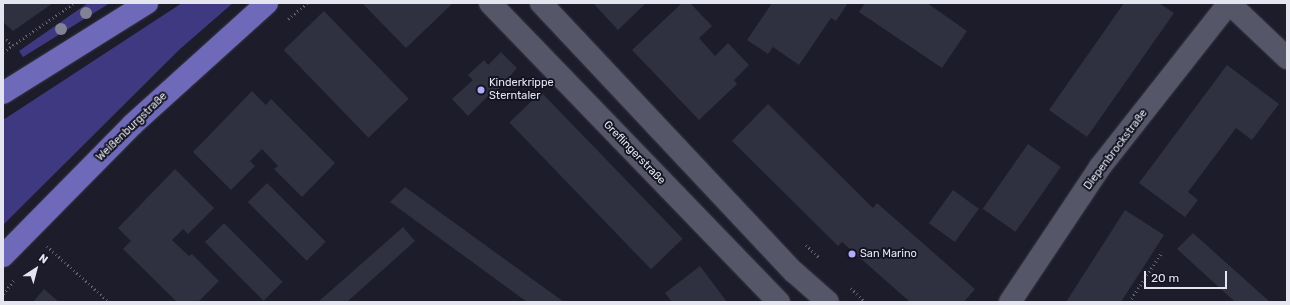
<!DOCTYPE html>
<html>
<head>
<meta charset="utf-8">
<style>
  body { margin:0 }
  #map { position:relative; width:1290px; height:305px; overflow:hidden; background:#1c1c2b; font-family:Rubik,sans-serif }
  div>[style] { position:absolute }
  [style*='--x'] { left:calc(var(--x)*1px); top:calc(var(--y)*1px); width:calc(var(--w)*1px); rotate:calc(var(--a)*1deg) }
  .green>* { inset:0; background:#3f3981 }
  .building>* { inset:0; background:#2f3040; transform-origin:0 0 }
  .path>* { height:2.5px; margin-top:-1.25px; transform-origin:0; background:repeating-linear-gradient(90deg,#656573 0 1px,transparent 0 4px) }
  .roads { filter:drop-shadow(0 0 1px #383744) drop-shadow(0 0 1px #383744) }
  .minor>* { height:22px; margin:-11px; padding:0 11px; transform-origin:11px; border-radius:11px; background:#555668 }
  .major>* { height:22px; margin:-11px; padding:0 11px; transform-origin:11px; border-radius:11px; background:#6e69b8 }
  .trees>* { width:12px; height:12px; margin:-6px; border-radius:50%; background:#818295 }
  .dots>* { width:11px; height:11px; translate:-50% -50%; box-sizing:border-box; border:2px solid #131322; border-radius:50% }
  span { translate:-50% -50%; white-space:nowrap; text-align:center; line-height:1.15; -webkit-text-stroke:4px #131322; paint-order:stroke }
  .poi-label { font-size:11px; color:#e5e5f0 }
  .left { translate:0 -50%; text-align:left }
  .street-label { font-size:11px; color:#e5e5f0 }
  .frame { position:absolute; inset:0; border:4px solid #e5e5f0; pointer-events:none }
  .north { position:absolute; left:16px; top:249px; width:40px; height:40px; -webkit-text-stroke:3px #131322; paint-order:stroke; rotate:36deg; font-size:11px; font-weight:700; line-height:16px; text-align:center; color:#e5e5f0 }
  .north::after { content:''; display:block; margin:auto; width:14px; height:18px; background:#e5e5f0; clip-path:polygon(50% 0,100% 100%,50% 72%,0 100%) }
  .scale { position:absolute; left:1144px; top:271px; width:83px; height:18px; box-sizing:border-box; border:2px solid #e5e5f0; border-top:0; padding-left:5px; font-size:12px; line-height:14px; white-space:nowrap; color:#e5e5f0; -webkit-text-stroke:3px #131322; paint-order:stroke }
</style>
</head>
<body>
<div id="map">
  <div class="green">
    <i style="clip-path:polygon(88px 3px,110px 3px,23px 57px,19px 51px)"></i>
    <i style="clip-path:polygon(182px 3px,233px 3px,180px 49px,3px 225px,3px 120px)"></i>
  </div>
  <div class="building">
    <i style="clip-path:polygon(3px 3px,53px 3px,13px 31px,3px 22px)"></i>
    <i style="clip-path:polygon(362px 3px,451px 3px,452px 4px,406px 48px)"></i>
    <i style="clip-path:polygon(593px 3px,646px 3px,618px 30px)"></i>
    <i style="clip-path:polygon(682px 3px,690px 3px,712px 26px,699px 38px,715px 56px,728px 43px,749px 65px,734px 80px,737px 84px,699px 120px,632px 50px)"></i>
    <i style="clip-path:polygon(772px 3px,848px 3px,836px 21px,831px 18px,799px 65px,773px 47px,768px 54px,747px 40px)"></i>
    <i style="clip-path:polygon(865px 3px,927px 3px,967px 31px,942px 68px,859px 12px)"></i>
    <i style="clip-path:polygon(1124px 3px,1159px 3px,1174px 13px,1087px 137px,1049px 110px)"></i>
    <i style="left:324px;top:11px;width:122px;height:56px;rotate:46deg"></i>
    <i style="clip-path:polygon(501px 52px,517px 68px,491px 98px,488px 96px,468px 116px,452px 99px,473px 80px,468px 75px,484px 60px,488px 65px)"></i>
    <i style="clip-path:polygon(1227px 65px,1279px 104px,1252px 140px,1236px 128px,1188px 192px,1198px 200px,1185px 217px,1139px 183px)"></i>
    <i style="clip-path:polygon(252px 91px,266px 105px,271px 99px,335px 163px,302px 197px,274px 169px,278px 166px,262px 149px,250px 161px,255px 166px,231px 190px,193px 152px)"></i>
    <i style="left:541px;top:92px;width:204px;height:44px;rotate:46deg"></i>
    <i style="clip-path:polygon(768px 104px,873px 208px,877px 203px,975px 289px,964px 302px,910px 302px,842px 242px,838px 246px,732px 141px)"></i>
    <i style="left:1028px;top:144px;width:40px;height:79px;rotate:35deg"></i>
    <i style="clip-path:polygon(175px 169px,214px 208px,188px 234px,183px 229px,172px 240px,189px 256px,192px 254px,219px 281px,198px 302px,177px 302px,123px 249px,131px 241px,118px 228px)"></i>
    <i style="left:267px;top:183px;width:83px;height:27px;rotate:45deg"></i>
    <i style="clip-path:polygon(405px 187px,564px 302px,527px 302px,390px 202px)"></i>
    <i style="left:953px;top:190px;width:32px;height:41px;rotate:36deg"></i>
    <i style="clip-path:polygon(1125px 210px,1164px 235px,1121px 302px,1066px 302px)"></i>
    <i style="left:224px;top:223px;width:83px;height:27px;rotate:45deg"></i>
    <i style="clip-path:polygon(403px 227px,415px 241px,347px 302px,318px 302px)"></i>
    <i style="clip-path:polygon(1193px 233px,1270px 302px,1235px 302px,1177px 249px)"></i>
    <i style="clip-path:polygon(700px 266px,727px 302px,672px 302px,665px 293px)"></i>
    <i style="clip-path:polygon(44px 289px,59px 302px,33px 302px)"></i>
  </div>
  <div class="path">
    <i style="--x:288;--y:19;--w:25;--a:-40"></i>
    <i style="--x:3;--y:37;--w:13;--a:39"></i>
    <i style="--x:3;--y:52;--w:86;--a:-34.6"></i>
    <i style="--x:806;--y:245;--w:19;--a:43"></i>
    <i style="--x:47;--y:246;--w:84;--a:42.1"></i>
    <i style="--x:851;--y:288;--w:20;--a:45"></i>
    <i style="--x:3;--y:294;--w:18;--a:-52"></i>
    <i style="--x:1129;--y:302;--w:60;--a:-56.6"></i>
  </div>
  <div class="roads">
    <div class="minor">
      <i style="--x:490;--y:3;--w:416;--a:46"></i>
      <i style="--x:541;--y:3;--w:369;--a:46.8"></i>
      <i style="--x:794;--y:272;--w:45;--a:41.4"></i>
      <i style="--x:1229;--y:3;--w:80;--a:43.5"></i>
      <i style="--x:1010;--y:302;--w:162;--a:-56.3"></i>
      <i style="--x:1100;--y:167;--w:209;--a:-51.8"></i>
    </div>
    <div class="major">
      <i style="--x:3;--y:93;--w:170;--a:-32"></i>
      <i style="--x:3;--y:256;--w:184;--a:-45.4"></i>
      <i style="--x:132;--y:125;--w:182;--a:-42.1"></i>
    </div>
  </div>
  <div class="trees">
    <i style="left:86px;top:13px"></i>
    <i style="left:61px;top:29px"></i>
  </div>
  <div class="dots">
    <i style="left:481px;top:90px;background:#aeaefa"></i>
    <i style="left:852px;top:254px;background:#aeaefa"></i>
  </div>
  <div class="poi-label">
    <span class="left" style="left:489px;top:90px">Kinderkrippe<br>Sterntaler</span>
    <span class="left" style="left:860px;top:254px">San Marino</span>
  </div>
  <div class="street-label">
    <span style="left:132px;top:127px;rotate:-44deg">Weißenburgstraße</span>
    <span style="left:1116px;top:150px;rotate:-53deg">Diepenbrockstraße</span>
    <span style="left:634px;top:153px;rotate:46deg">Greflingerstraße</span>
  </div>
  <div class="frame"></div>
  <div class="north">N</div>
  <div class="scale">20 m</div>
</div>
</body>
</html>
